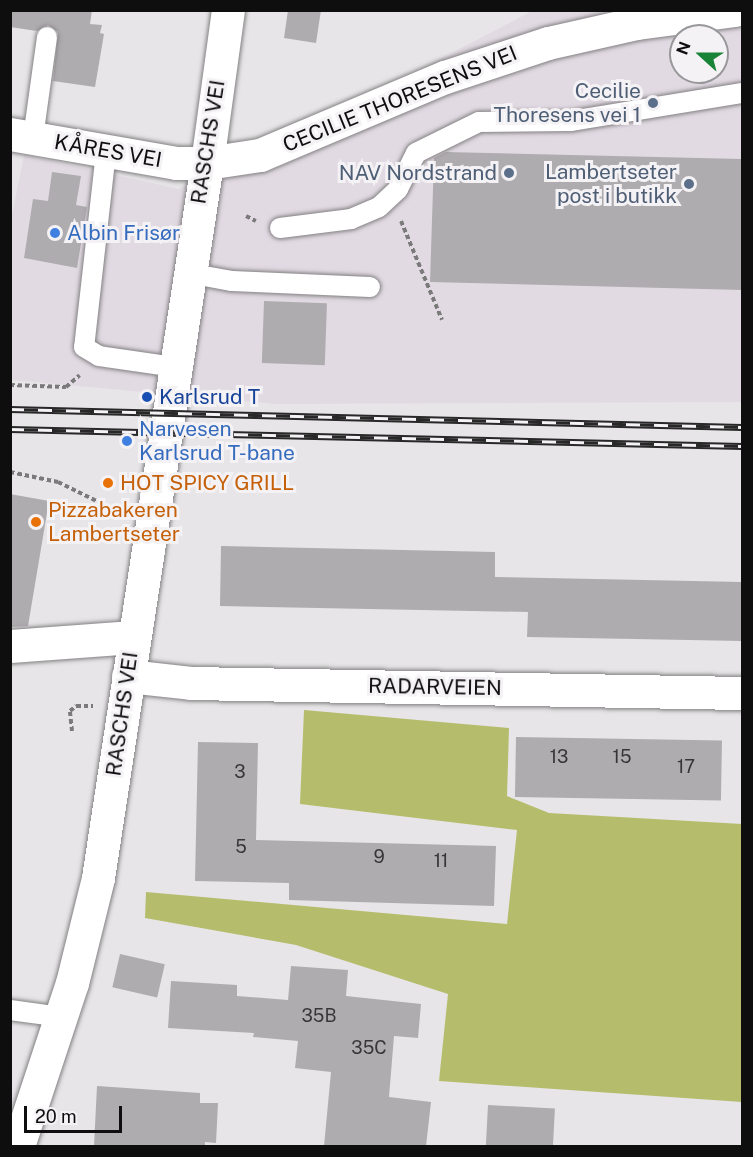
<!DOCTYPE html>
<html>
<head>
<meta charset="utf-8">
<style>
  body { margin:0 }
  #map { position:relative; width:753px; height:1157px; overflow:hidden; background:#e7e5e7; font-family:"Public Sans",sans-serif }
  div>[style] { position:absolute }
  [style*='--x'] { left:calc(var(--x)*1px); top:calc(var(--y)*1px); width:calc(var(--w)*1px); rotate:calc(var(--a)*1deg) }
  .built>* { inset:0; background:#e2dae3 }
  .forest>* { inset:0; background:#b5bd6c }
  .building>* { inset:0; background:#afacaf; transform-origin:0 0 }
  .path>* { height:4px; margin-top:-2px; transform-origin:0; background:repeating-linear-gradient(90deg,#7b7a7b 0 4.5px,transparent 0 7.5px) }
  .roads { filter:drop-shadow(0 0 2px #838183) drop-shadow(0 0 2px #838183) }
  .service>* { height:20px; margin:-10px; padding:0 10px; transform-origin:10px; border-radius:10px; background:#fff }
  .minor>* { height:33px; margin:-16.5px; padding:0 16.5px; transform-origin:16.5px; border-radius:16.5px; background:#fff }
  .tertiary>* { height:33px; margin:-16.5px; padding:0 16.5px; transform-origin:16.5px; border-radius:16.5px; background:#fff }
  .rail>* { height:7px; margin-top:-3.5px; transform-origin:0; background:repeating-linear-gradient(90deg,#f4f2f5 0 14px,#292829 0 28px); box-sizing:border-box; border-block:2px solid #292829 }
  .dots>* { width:16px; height:16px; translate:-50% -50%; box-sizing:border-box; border:3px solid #f4f2f5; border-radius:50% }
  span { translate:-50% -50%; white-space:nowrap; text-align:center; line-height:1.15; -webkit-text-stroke:6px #f4f2f5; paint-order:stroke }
  .number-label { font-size:18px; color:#373637 }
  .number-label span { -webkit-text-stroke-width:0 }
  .service-label { font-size:21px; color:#4e5e75 }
  .right { translate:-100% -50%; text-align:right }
  .street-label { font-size:21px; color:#0f0e0f }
  .shop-label { font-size:21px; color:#366cbe }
  .left { translate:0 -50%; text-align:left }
  .transit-label { font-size:21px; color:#164399 }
  .food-label { font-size:21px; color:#c56008 }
  .frame { position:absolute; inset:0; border:12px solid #0f0e0f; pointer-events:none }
  .north { position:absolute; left:669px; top:24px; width:60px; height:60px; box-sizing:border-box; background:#f4f2f5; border:2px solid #989799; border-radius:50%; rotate:291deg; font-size:16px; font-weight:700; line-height:24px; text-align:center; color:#0f0e0f }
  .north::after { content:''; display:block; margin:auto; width:21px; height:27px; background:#198338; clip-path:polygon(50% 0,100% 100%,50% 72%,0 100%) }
  .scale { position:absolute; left:24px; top:1106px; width:98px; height:27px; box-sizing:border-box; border:3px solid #0f0e0f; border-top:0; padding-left:8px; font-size:18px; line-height:21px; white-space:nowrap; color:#0f0e0f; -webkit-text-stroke:4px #f4f2f5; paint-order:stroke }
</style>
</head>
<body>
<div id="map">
  <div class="built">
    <i style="clip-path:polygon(evenodd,532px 11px,742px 11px,742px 402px,275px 404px,11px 380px,11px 220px,24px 155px,179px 189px,314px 119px,406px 77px,532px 11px,681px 36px,717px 36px,717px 72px,681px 72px,681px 36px)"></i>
  </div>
  <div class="forest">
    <i style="clip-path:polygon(304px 710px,509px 728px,507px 796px,549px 813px,742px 824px,742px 1102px,439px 1081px,448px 994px,296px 945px,145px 918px,146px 892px,507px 924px,517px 830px,300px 804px)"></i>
  </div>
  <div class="building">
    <i style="clip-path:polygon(10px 10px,92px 10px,90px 24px,102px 25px,100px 33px,104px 34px,95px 87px,53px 81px,58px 32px,48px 25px,37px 31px,10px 27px)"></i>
    <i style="clip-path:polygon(288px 10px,321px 10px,316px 43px,284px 38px)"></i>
    <i style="clip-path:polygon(446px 152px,742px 159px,742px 290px,430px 282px,434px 158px)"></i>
    <i style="clip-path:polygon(52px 172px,81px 176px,76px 205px,87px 207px,77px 268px,24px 258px,33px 199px,48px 201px)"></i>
    <i style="left:264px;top:301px;width:63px;height:62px;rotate:2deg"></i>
    <i style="clip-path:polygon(10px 494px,49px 501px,28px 626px,10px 627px)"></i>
    <i style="clip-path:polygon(221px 546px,495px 552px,495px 577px,742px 582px,742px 641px,527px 637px,528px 612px,220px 606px)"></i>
    <i style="left:516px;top:737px;width:206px;height:60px;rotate:1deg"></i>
    <i style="clip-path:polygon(198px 742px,258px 743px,256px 840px,496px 846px,494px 906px,289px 900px,289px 883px,195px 881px)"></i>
    <i style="left:120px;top:954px;width:46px;height:34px;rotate:13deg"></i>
    <i style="clip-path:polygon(291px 966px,348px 970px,346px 996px,421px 1004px,418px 1038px,394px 1036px,389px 1097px,431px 1102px,426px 1146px,324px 1146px,331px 1072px,295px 1068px,298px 1041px,253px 1037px,254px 1033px,168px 1028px,171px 981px,237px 985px,237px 996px,288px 1000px)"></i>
    <i style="clip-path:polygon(97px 1086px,200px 1093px,200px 1103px,218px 1103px,216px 1143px,205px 1142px,205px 1146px,94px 1146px)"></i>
    <i style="left:488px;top:1105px;width:67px;height:41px;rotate:3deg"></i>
  </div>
  <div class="path">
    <i style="--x:246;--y:216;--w:11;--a:27"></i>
    <i style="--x:401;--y:221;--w:107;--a:67.5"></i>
    <i style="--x:10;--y:385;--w:56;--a:2"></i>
    <i style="--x:66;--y:387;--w:18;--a:-41"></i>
    <i style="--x:10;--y:472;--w:49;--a:11.8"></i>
    <i style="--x:58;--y:482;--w:70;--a:26.2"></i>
    <i style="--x:72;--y:731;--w:20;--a:-96"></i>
    <i style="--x:70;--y:711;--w:8;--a:-40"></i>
    <i style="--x:76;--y:706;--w:17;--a:0"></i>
  </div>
  <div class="roads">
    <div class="service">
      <i style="--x:33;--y:138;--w:102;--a:-82.1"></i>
      <i style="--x:106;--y:152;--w:196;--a:96.4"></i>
      <i style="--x:84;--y:347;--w:17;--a:31"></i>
      <i style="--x:99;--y:356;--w:76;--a:8.3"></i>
      <i style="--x:280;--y:228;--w:72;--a:-7.2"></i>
      <i style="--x:351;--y:219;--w:30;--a:-23"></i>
      <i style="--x:379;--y:207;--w:26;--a:-43"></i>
      <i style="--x:398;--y:189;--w:40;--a:-63.4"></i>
      <i style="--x:416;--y:153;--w:70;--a:-26.2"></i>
      <i style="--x:479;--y:122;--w:92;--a:-0.6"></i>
      <i style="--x:571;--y:121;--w:173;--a:-9.3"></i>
      <i style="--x:188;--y:273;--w:45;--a:10.3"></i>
      <i style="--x:232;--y:281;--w:138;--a:2.5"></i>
      <i style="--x:10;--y:1010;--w:51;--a:7.8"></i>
    </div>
    <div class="minor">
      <i style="--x:10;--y:134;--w:169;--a:9.9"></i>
      <i style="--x:176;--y:163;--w:31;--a:0"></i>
      <i style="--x:207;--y:163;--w:154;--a:-82.2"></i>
      <i style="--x:10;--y:646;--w:123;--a:-4.2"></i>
      <i style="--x:128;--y:676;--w:63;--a:6.3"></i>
      <i style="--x:191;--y:683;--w:551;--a:1.04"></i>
    </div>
    <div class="tertiary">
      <i style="--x:18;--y:1146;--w:172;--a:-71.7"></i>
      <i style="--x:72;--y:983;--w:108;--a:-76.1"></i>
      <i style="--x:98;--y:878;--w:723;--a:-81.33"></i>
      <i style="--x:207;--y:163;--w:54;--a:-8.6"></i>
      <i style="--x:260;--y:155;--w:201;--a:-22.9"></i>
      <i style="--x:445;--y:77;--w:108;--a:-18.3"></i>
      <i style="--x:548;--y:43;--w:91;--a:-12.7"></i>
      <i style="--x:637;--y:23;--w:99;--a:-7.6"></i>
    </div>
  </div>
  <div class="rail">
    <i style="--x:10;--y:409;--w:732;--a:1.41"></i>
    <i style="--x:10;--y:429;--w:732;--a:1.33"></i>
  </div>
  <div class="dots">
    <i style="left:653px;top:103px;background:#5c6f8a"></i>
    <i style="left:509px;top:173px;background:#5c6f8a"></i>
    <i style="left:689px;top:184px;background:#5c6f8a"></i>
    <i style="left:55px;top:233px;background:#3f7fe0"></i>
    <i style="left:147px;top:397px;background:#1a4fb4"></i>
    <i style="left:127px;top:441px;background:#3f7fe0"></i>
    <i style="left:108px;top:483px;background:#e8710a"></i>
    <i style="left:36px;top:522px;background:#e8710a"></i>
  </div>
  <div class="number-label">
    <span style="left:559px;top:757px">13</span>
    <span style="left:622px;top:757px">15</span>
    <span style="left:686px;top:767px">17</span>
    <span style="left:240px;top:772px">3</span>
    <span style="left:241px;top:847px">5</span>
    <span style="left:379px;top:857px">9</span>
    <span style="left:441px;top:861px">11</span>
    <span style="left:319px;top:1016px">35B</span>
    <span style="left:369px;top:1048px">35C</span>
  </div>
  <div class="service-label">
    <span class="right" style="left:641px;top:103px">Cecilie<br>Thoresens vei 1</span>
    <span class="right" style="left:677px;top:184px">Lambertseter<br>post i butikk</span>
    <span class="right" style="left:497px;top:173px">NAV Nordstrand</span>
  </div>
  <div class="street-label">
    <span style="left:400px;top:99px;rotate:-22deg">CECILIE THORESENS VEI</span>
    <span style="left:208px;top:142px;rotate:-81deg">RASCHS VEI</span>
    <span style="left:108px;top:151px;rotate:10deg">KÅRES VEI</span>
    <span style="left:435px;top:687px;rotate:1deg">RADARVEIEN</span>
    <span style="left:122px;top:714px;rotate:-82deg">RASCHS VEI</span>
  </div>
  <div class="shop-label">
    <span class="left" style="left:67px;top:233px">Albin Frisør</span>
    <span class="left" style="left:139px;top:441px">Narvesen<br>Karlsrud T-bane</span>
  </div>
  <div class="transit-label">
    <span class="left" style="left:159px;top:397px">Karlsrud T</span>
  </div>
  <div class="food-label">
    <span class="left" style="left:120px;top:483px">HOT SPICY GRILL</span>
    <span class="left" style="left:48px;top:522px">Pizzabakeren<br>Lambertseter</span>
  </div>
  <div class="frame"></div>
  <div class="north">N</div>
  <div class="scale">20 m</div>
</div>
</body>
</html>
